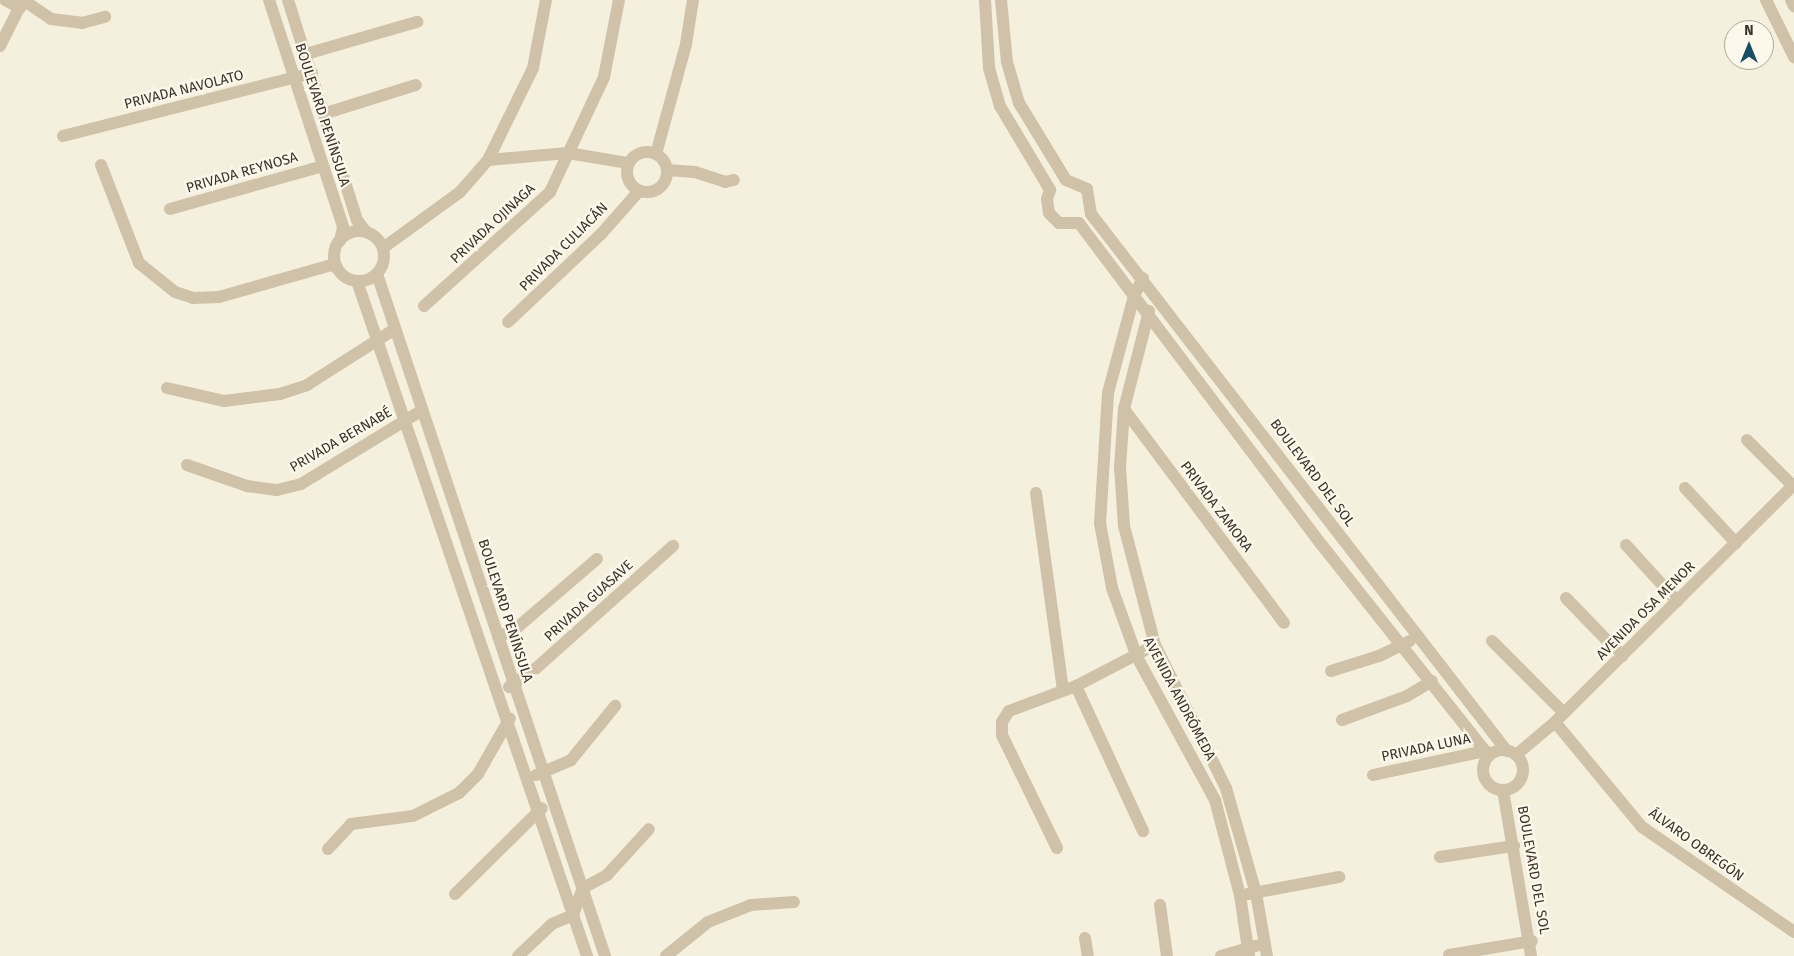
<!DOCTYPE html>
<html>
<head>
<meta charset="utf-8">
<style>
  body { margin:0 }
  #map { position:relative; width:1794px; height:956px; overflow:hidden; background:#f5efde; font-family:"Fira Sans",sans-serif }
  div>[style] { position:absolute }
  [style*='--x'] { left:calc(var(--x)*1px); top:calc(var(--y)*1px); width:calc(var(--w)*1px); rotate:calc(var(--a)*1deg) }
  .minor>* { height:12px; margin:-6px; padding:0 6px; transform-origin:6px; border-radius:6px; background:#cfc2a8 }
  .minor>.ring { margin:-6px; padding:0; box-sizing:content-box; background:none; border:12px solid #cfc2a8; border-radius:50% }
  span { translate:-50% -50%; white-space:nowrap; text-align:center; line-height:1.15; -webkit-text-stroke:4.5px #fcf8eb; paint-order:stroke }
  .street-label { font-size:14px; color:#3b3229 }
  .north { position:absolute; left:1724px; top:20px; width:50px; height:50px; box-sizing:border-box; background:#fcf8eb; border:1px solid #afa99d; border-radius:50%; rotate:0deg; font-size:14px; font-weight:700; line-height:20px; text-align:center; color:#3b3229 }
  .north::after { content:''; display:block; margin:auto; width:18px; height:22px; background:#194e62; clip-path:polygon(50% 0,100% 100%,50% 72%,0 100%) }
</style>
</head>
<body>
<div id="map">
  <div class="minor">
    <i style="--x:5;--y:0;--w:17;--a:28"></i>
    <i style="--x:23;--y:0;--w:34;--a:34"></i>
    <i style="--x:51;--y:19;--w:31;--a:7"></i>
    <i style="--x:82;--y:23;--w:24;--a:-15"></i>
    <i style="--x:269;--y:0;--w:239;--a:71.9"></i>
    <i style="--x:343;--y:227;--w:14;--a:102"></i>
    <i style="--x:288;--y:0;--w:231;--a:72.6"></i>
    <i style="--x:357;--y:220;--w:15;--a:53"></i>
    <i style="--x:985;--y:0;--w:68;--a:86.6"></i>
    <i style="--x:989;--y:68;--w:40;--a:74"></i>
    <i style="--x:1000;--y:106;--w:98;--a:59.2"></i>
    <i style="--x:1050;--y:190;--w:9;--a:108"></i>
    <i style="--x:1047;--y:199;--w:14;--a:82"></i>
    <i style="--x:1049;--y:213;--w:14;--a:45"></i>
    <i style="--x:1059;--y:223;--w:20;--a:0"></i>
    <i style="--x:1079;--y:223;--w:402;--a:53"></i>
    <i style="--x:1321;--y:544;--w:270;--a:51.6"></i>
    <i style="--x:1001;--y:0;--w:62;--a:84.5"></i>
    <i style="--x:1007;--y:62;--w:43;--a:73.7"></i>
    <i style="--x:1019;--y:103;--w:90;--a:58.6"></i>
    <i style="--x:1066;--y:180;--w:23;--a:23"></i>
    <i style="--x:1087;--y:189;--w:25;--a:81"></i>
    <i style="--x:1091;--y:214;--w:679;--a:52.24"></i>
    <i style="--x:1766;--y:0;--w:64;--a:63.8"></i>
    <i style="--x:1791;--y:0;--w:7;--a:63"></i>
    <i style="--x:0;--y:46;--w:51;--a:-63.4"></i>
    <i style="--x:306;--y:54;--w:116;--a:-16.1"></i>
    <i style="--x:326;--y:113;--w:94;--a:-17.3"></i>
    <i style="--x:63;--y:136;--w:257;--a:-14.2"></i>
    <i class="ring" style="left:627px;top:152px;width:28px;height:28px"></i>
    <i style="--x:656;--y:154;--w:114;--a:-74.7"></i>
    <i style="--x:686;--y:44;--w:45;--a:-81"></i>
    <i style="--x:488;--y:160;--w:80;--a:-5"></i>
    <i style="--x:568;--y:153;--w:61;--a:9.5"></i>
    <i style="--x:101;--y:165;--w:105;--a:68.8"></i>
    <i style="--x:139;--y:263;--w:46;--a:38.9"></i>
    <i style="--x:175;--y:292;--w:19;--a:18"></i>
    <i style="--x:193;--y:298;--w:26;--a:-2"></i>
    <i style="--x:219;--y:297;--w:116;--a:-15.9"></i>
    <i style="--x:331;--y:265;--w:6;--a:18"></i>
    <i style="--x:667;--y:170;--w:28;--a:4"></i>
    <i style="--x:695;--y:172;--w:32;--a:18"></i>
    <i style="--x:725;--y:182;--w:9;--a:-13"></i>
    <i style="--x:170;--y:209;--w:159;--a:-15.7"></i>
    <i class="ring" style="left:334px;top:231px;width:38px;height:38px"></i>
    <i style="--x:383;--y:248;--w:95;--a:-36"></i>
    <i style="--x:460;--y:192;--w:43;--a:-48.8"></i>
    <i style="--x:488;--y:160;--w:102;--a:-63.9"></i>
    <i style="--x:533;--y:68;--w:69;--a:-79.2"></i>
    <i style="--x:377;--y:274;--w:719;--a:71.51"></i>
    <i style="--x:1143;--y:278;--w:20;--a:117"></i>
    <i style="--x:1134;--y:296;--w:100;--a:105"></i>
    <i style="--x:1108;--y:393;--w:130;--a:93.5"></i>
    <i style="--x:1100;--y:523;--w:66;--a:79.5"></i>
    <i style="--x:1112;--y:588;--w:73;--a:70.1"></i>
    <i style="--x:1137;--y:657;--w:163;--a:61.4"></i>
    <i style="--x:1215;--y:800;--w:98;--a:75.3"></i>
    <i style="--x:1240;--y:895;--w:62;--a:81.6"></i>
    <i style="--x:357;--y:281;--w:713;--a:71.18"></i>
    <i style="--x:424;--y:306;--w:170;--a:-42.1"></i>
    <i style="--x:550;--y:192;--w:127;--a:-64.8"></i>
    <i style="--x:604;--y:77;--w:78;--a:-79"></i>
    <i style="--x:1149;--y:311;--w:101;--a:104.3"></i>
    <i style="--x:1124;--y:409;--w:58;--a:93.9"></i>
    <i style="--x:1120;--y:467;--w:59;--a:86.1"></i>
    <i style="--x:1124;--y:526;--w:123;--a:75.4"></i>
    <i style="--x:1155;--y:645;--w:160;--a:63.6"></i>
    <i style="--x:1226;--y:788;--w:109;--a:74.1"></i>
    <i style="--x:1256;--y:893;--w:64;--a:80.1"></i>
    <i style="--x:508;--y:322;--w:129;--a:-43.4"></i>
    <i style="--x:602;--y:233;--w:56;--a:-48.6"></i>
    <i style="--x:167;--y:388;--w:58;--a:12.8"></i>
    <i style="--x:224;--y:401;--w:56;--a:-7.1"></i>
    <i style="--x:280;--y:394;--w:28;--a:-18"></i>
    <i style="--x:307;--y:385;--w:104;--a:-32.5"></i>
    <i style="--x:1124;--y:409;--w:267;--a:53.2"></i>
    <i style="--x:1747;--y:440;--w:65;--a:45"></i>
    <i style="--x:187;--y:465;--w:64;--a:19.3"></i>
    <i style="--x:247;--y:486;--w:30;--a:8"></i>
    <i style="--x:277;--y:490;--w:25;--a:-14"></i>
    <i style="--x:301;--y:484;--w:142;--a:-31.4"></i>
    <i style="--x:1685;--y:488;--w:75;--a:47.2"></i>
    <i style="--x:1036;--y:493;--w:199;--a:82.2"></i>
    <i style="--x:1626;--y:545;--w:76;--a:47.7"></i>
    <i style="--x:1566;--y:598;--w:81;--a:46"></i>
    <i style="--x:498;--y:636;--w:15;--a:-16"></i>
    <i style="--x:512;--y:632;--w:112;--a:-40.7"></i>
    <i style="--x:1492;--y:641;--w:102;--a:45"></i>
    <i style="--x:1331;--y:671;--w:50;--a:-17.4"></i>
    <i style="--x:1379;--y:656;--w:34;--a:-26"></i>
    <i style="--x:1076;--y:686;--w:160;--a:65.2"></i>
    <i style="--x:509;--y:687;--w:29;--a:-34"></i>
    <i style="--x:533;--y:671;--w:188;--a:-41.8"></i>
    <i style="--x:1342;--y:720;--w:69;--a:-20.3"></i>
    <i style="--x:1407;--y:696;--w:29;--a:-31"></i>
    <i style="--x:1555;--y:722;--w:136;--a:50.4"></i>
    <i style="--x:1642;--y:827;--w:185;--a:34.6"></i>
    <i class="ring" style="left:1483px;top:750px;width:28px;height:28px"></i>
    <i style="--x:1516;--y:755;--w:51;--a:-40.2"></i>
    <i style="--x:1555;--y:722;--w:337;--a:-44.8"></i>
    <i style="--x:536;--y:775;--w:38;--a:-23"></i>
    <i style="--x:571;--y:760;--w:70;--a:-50.8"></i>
    <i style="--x:1373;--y:775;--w:115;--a:-12.1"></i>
    <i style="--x:1503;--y:790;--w:168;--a:80.4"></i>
    <i style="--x:1057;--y:848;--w:126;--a:-116"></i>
    <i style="--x:1002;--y:735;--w:13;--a:-90"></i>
    <i style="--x:1002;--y:722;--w:13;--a:-58"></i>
    <i style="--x:1009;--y:711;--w:72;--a:-20.5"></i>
    <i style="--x:1076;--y:686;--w:89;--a:-27.4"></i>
    <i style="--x:328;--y:849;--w:34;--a:-47"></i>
    <i style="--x:351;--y:824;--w:63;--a:-7.4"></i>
    <i style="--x:413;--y:816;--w:51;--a:-26.6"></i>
    <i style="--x:459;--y:793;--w:27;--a:-45"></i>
    <i style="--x:478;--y:774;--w:64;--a:-60.3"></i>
    <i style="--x:1440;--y:857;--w:75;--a:-8.5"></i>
    <i style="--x:455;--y:894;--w:122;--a:-44.7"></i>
    <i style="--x:1248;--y:894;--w:93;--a:-10.6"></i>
    <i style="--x:1160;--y:905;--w:51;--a:82.2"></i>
    <i style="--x:1085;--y:938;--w:18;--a:81"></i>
    <i style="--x:1449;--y:955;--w:84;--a:-9.6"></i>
    <i style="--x:518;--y:956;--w:47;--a:-43.3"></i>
    <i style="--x:552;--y:924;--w:23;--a:-23"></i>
    <i style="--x:573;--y:915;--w:29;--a:-70"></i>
    <i style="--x:583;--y:888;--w:27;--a:-28"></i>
    <i style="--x:607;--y:875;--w:62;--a:-47.6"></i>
    <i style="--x:666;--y:956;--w:54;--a:-39"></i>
    <i style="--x:708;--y:922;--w:46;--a:-21.6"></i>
    <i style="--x:751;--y:905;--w:43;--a:-4"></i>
    <i style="--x:1221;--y:956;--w:37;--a:-16"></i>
  </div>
  <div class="street-label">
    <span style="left:184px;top:90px;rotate:-14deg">PRIVADA NAVOLATO</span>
    <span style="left:322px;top:115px;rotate:72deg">BOULEVARD PENÍNSULA</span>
    <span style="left:242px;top:173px;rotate:-16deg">PRIVADA REYNOSA</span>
    <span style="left:493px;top:224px;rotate:-43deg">PRIVADA OJINAGA</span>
    <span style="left:564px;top:247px;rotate:-45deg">PRIVADA CULIACÁN</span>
    <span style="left:341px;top:440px;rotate:-30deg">PRIVADA BERNABÉ</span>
    <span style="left:1312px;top:473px;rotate:53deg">BOULEVARD DEL SOL</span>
    <span style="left:1216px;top:507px;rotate:53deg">PRIVADA ZAMORA</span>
    <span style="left:589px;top:601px;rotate:-42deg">PRIVADA GUASAVE</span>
    <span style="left:505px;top:611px;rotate:72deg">BOULEVARD PENÍNSULA</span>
    <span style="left:1646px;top:611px;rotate:-45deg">AVENIDA OSA MENOR</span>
    <span style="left:1179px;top:699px;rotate:62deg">AVENIDA ANDRÓMEDA</span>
    <span style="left:1426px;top:748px;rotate:-12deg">PRIVADA LUNA</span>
    <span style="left:1696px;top:845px;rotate:36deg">ÁLVARO OBREGÓN</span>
    <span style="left:1533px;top:870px;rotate:80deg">BOULEVARD DEL SOL</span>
  </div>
  <div class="north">N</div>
</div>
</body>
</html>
